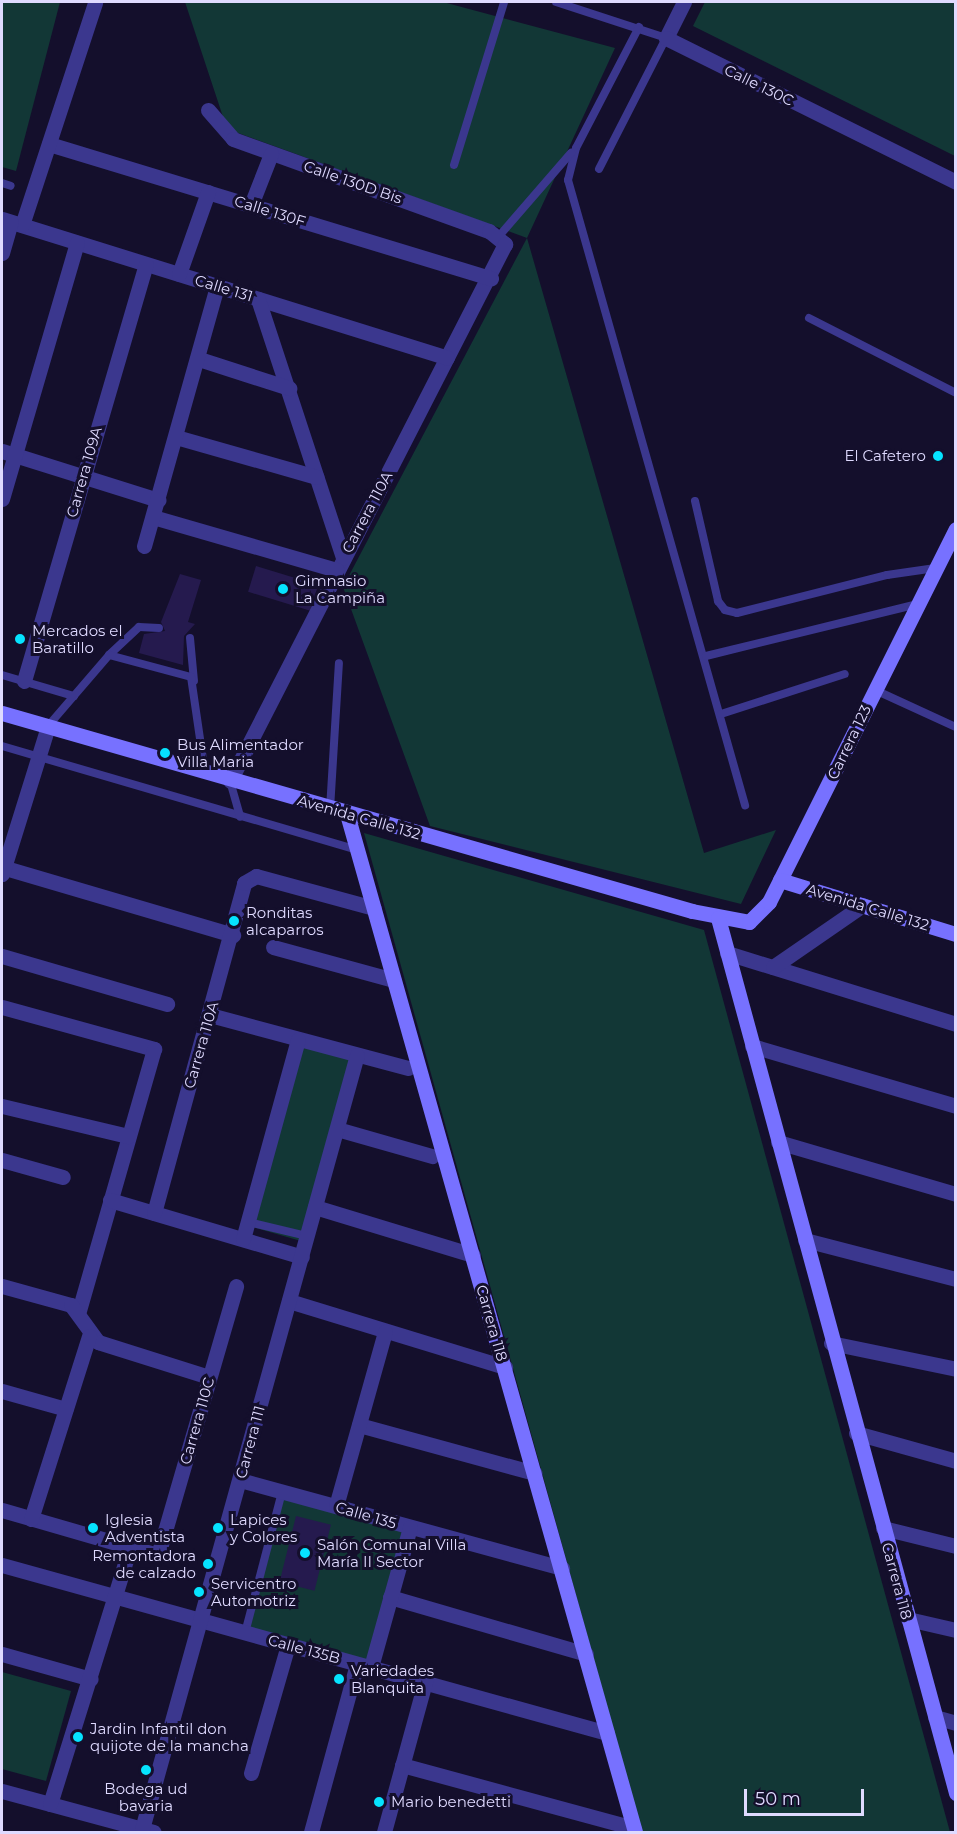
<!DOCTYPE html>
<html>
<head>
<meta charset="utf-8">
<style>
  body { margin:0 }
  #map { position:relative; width:957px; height:1834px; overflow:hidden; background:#140f2c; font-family:Montserrat,sans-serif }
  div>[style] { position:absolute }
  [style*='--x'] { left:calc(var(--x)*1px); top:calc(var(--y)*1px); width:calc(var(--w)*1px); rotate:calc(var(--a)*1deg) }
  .green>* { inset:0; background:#123736; transform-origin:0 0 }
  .building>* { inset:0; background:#251a4e; transform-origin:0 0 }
  .lane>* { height:8px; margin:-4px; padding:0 4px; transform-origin:4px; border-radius:4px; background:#3b378e }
  .street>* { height:15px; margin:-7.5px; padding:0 7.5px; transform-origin:7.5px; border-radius:7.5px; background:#3b378e }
  .secondary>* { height:15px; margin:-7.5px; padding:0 7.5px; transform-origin:7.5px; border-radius:7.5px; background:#7771ff }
  .dots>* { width:16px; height:16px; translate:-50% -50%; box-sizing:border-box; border:3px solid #140f2c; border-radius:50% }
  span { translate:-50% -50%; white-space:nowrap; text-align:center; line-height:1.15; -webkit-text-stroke:6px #140f2c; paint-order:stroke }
  .street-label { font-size:15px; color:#dfdaff }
  .poi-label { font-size:15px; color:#dfdaff }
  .right { translate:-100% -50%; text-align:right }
  .left { translate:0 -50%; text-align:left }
  .frame { position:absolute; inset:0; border:3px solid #dfdaff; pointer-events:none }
  .scale { position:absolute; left:744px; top:1789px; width:120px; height:27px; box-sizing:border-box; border:3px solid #dfdaff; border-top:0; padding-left:8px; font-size:18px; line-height:21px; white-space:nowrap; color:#dfdaff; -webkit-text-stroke:4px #140f2c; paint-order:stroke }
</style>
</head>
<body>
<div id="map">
  <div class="green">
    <i style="clip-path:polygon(2px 2px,60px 2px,16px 171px,2px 167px)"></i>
    <i style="clip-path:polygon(185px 2px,443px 2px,615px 48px,527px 238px,704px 853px,776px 830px,741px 904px,430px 826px,343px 587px,527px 238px,227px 129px)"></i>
    <i style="clip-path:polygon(705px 2px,955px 2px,955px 156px,693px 26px)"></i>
    <i style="clip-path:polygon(364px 833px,704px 930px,950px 1832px,642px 1832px)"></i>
    <i style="left:303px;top:1046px;width:50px;height:188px;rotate:16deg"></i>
    <i style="left:282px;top:1492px;width:133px;height:146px;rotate:15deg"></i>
    <i style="clip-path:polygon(2px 1672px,71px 1691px,46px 1781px,2px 1769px)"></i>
  </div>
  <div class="building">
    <i style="left:256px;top:566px;width:65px;height:27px;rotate:17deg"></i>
    <i style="clip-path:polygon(180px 574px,201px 580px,188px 622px,195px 624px,184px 636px,183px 665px,139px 653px,144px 634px,165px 631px,161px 622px)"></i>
    <i style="left:296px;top:1516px;width:36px;height:68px;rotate:14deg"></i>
  </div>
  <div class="lane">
    <i style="--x:556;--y:2;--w:116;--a:18.1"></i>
    <i style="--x:666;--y:38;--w:147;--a:117.1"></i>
    <i style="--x:639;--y:27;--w:136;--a:117.5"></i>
    <i style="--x:576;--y:148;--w:33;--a:104"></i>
    <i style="--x:568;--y:180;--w:650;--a:74.19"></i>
    <i style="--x:454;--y:165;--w:170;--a:-72.9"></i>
    <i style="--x:2;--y:183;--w:9;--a:18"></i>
    <i style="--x:499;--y:236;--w:110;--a:-49.1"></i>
    <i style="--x:809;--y:318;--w:165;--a:27"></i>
    <i style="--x:695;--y:501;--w:103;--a:77"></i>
    <i style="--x:718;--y:601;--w:11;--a:52"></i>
    <i style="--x:725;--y:610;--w:12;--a:14"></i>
    <i style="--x:737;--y:613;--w:155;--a:-14.2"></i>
    <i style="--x:887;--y:575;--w:49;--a:-8.3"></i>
    <i style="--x:190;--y:638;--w:43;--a:84.7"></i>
    <i style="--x:109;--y:655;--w:41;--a:-43"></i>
    <i style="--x:139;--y:627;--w:20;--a:3"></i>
    <i style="--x:706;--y:656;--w:218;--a:-13.8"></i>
    <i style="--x:2;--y:675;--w:75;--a:16.3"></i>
    <i style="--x:875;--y:690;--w:89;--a:24.6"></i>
    <i style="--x:721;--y:714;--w:130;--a:-17.9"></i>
    <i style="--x:48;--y:726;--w:94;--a:-49.3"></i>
    <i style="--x:109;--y:655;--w:85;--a:15"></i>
    <i style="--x:191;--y:677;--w:97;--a:81.7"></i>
    <i style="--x:2;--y:746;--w:370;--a:16.3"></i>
    <i style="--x:230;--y:781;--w:37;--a:74"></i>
    <i style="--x:330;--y:809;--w:146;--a:-86.5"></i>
    <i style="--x:248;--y:1222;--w:61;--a:13.3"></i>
    <i style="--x:245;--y:1633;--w:146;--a:-75.3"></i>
  </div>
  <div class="street">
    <i style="--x:684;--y:2;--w:40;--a:116.6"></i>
    <i style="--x:666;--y:38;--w:324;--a:26.4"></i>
    <i style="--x:208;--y:110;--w:38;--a:49"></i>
    <i style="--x:233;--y:139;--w:272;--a:19.8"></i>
    <i style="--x:489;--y:231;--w:21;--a:39"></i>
    <i style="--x:505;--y:244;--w:603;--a:117.12"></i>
    <i style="--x:49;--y:144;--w:462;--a:16.9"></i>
    <i style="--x:251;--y:205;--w:55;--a:-68.6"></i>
    <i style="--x:2;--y:219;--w:466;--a:17.3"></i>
    <i style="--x:22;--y:225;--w:234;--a:-71.8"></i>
    <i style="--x:2;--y:253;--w:32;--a:-74"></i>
    <i style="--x:179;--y:274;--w:87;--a:-70.5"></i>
    <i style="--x:258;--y:299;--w:272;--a:71.8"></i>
    <i style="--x:199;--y:359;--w:95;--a:17.9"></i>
    <i style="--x:176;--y:437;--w:146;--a:15.9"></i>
    <i style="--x:2;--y:451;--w:164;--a:17.4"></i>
    <i style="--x:2;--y:499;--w:267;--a:-73.7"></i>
    <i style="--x:153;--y:517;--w:191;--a:16.1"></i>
    <i style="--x:144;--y:546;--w:270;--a:-74.3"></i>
    <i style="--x:24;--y:681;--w:434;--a:-73.7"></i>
    <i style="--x:2;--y:867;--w:241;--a:16.4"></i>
    <i style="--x:2;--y:874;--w:155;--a:-72.7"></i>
    <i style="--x:273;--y:947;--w:125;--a:15.3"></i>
    <i style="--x:727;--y:953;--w:240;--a:17.2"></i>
    <i style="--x:2;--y:956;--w:172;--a:16.2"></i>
    <i style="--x:773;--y:967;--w:109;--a:-34.6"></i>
    <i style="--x:2;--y:1007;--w:158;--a:15.4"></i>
    <i style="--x:154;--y:1049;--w:272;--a:106"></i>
    <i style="--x:210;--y:1015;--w:205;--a:15"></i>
    <i style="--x:752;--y:1046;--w:213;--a:16.4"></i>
    <i style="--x:2;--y:1106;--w:130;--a:13.4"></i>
    <i style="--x:337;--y:1129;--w:99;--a:15.9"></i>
    <i style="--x:778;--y:1142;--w:185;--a:16.3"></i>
    <i style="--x:2;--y:1160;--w:63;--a:15.6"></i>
    <i style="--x:110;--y:1200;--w:200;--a:16.5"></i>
    <i style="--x:315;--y:1207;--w:165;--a:16.9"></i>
    <i style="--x:154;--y:1213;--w:342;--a:-74.7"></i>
    <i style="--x:244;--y:883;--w:14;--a:-30"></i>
    <i style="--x:256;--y:876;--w:122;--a:15.2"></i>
    <i style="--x:243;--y:1239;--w:207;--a:-74.6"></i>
    <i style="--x:805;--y:1240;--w:156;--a:14.5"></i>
    <i style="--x:2;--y:1286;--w:72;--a:15.4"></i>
    <i style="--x:71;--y:1305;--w:46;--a:53.9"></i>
    <i style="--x:98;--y:1342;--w:116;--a:17.5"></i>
    <i style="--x:289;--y:1301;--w:226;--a:17"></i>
    <i style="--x:831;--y:1343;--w:128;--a:11.7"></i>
    <i style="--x:2;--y:1391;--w:66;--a:15.7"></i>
    <i style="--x:359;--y:1425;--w:182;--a:15.3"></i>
    <i style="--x:856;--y:1433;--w:104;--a:15.6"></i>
    <i style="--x:240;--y:1480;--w:334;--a:15.3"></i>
    <i style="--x:336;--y:1506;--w:181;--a:-74.3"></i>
    <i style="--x:2;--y:1510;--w:162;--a:16.1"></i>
    <i style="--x:158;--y:1555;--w:280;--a:-73.8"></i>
    <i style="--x:31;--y:1519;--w:192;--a:-72.4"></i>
    <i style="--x:883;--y:1528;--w:75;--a:13.9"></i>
    <i style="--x:2;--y:1565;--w:628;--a:15.52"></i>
    <i style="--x:390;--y:1597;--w:204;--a:16.2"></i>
    <i style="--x:908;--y:1619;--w:49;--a:12.9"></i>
    <i style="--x:2;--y:1654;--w:92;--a:15.7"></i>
    <i style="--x:371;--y:1667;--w:145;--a:-74.4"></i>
    <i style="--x:935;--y:1717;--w:22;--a:16"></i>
    <i style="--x:402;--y:1765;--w:240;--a:15.2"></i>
    <i style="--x:251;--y:1773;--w:133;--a:-73.9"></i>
    <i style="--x:2;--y:1791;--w:157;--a:15.1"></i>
    <i style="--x:50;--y:1804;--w:269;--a:-72.7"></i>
    <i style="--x:142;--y:1829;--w:803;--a:-74.48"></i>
    <i style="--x:311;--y:1832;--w:174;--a:-74.7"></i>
    <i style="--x:384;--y:1832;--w:156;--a:-74.7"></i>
  </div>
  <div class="secondary">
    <i style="--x:2;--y:713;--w:718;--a:16.01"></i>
    <i style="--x:692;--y:911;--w:58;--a:10.9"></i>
    <i style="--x:749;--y:922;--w:28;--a:-45"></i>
    <i style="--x:769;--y:902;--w:417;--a:-63.4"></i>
    <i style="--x:347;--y:814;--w:1058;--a:74.2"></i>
    <i style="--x:780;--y:880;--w:184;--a:17.1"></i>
    <i style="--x:718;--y:918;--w:907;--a:74.78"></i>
  </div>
  <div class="dots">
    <i style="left:938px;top:456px;background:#06e3ff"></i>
    <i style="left:283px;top:589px;background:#06e3ff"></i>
    <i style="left:20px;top:639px;background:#06e3ff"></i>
    <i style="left:165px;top:753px;background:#06e3ff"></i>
    <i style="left:234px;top:921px;background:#06e3ff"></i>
    <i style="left:93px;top:1528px;background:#06e3ff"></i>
    <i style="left:218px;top:1528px;background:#06e3ff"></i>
    <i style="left:305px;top:1553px;background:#06e3ff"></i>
    <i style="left:208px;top:1564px;background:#06e3ff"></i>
    <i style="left:199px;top:1592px;background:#06e3ff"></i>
    <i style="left:339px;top:1679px;background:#06e3ff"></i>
    <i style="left:78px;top:1737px;background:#06e3ff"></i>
    <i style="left:146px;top:1770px;background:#06e3ff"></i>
    <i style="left:379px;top:1802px;background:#06e3ff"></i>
  </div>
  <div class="street-label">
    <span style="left:759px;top:85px;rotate:26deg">Calle 130C</span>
    <span style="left:353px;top:182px;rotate:19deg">Calle 130D Bis</span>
    <span style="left:270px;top:211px;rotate:17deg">Calle 130F</span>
    <span style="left:224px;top:288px;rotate:17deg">Calle 131</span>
    <span style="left:84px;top:472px;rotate:-74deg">Carrera 109A</span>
    <span style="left:367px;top:512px;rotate:-62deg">Carrera 110A</span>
    <span style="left:849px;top:742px;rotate:-64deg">Carrera 123</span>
    <span style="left:359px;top:817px;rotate:16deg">Avenida Calle 132</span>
    <span style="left:868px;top:907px;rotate:17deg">Avenida Calle 132</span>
    <span style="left:201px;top:1045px;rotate:-74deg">Carrera 110A</span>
    <span style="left:492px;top:1323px;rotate:74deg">Carrera 118</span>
    <span style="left:197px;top:1421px;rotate:-74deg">Carrera 110C</span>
    <span style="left:250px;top:1442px;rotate:-75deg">Carrera 111</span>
    <span style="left:366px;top:1515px;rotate:16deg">Calle 135</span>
    <span style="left:897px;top:1581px;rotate:75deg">Carrera 118</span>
    <span style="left:304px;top:1649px;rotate:15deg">Calle 135B</span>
  </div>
  <div class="poi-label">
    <span class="right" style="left:926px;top:456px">El Cafetero</span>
    <span class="left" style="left:295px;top:589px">Gimnasio<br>La Campiña</span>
    <span class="left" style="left:32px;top:639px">Mercados el<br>Baratillo</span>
    <span class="left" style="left:177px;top:753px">Bus Alimentador<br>Villa Maria</span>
    <span class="left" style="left:246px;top:921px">Ronditas<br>alcaparros</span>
    <span class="left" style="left:105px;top:1528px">Iglesia<br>Adventista</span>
    <span class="left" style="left:230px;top:1528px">Lapices<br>y Colores</span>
    <span class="left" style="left:317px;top:1553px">Salón Comunal Villa<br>María II Sector</span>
    <span class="right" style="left:196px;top:1564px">Remontadora<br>de calzado</span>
    <span class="left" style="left:211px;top:1592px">Servicentro<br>Automotriz</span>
    <span class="left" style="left:351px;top:1679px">Variedades<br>Blanquita</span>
    <span class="left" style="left:90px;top:1737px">Jardin Infantil don<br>quijote de la mancha</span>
    <span style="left:146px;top:1797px">Bodega ud<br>bavaria</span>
    <span class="left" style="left:391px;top:1802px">Mario benedetti</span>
  </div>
  <div class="frame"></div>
  <div class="scale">50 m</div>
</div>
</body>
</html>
